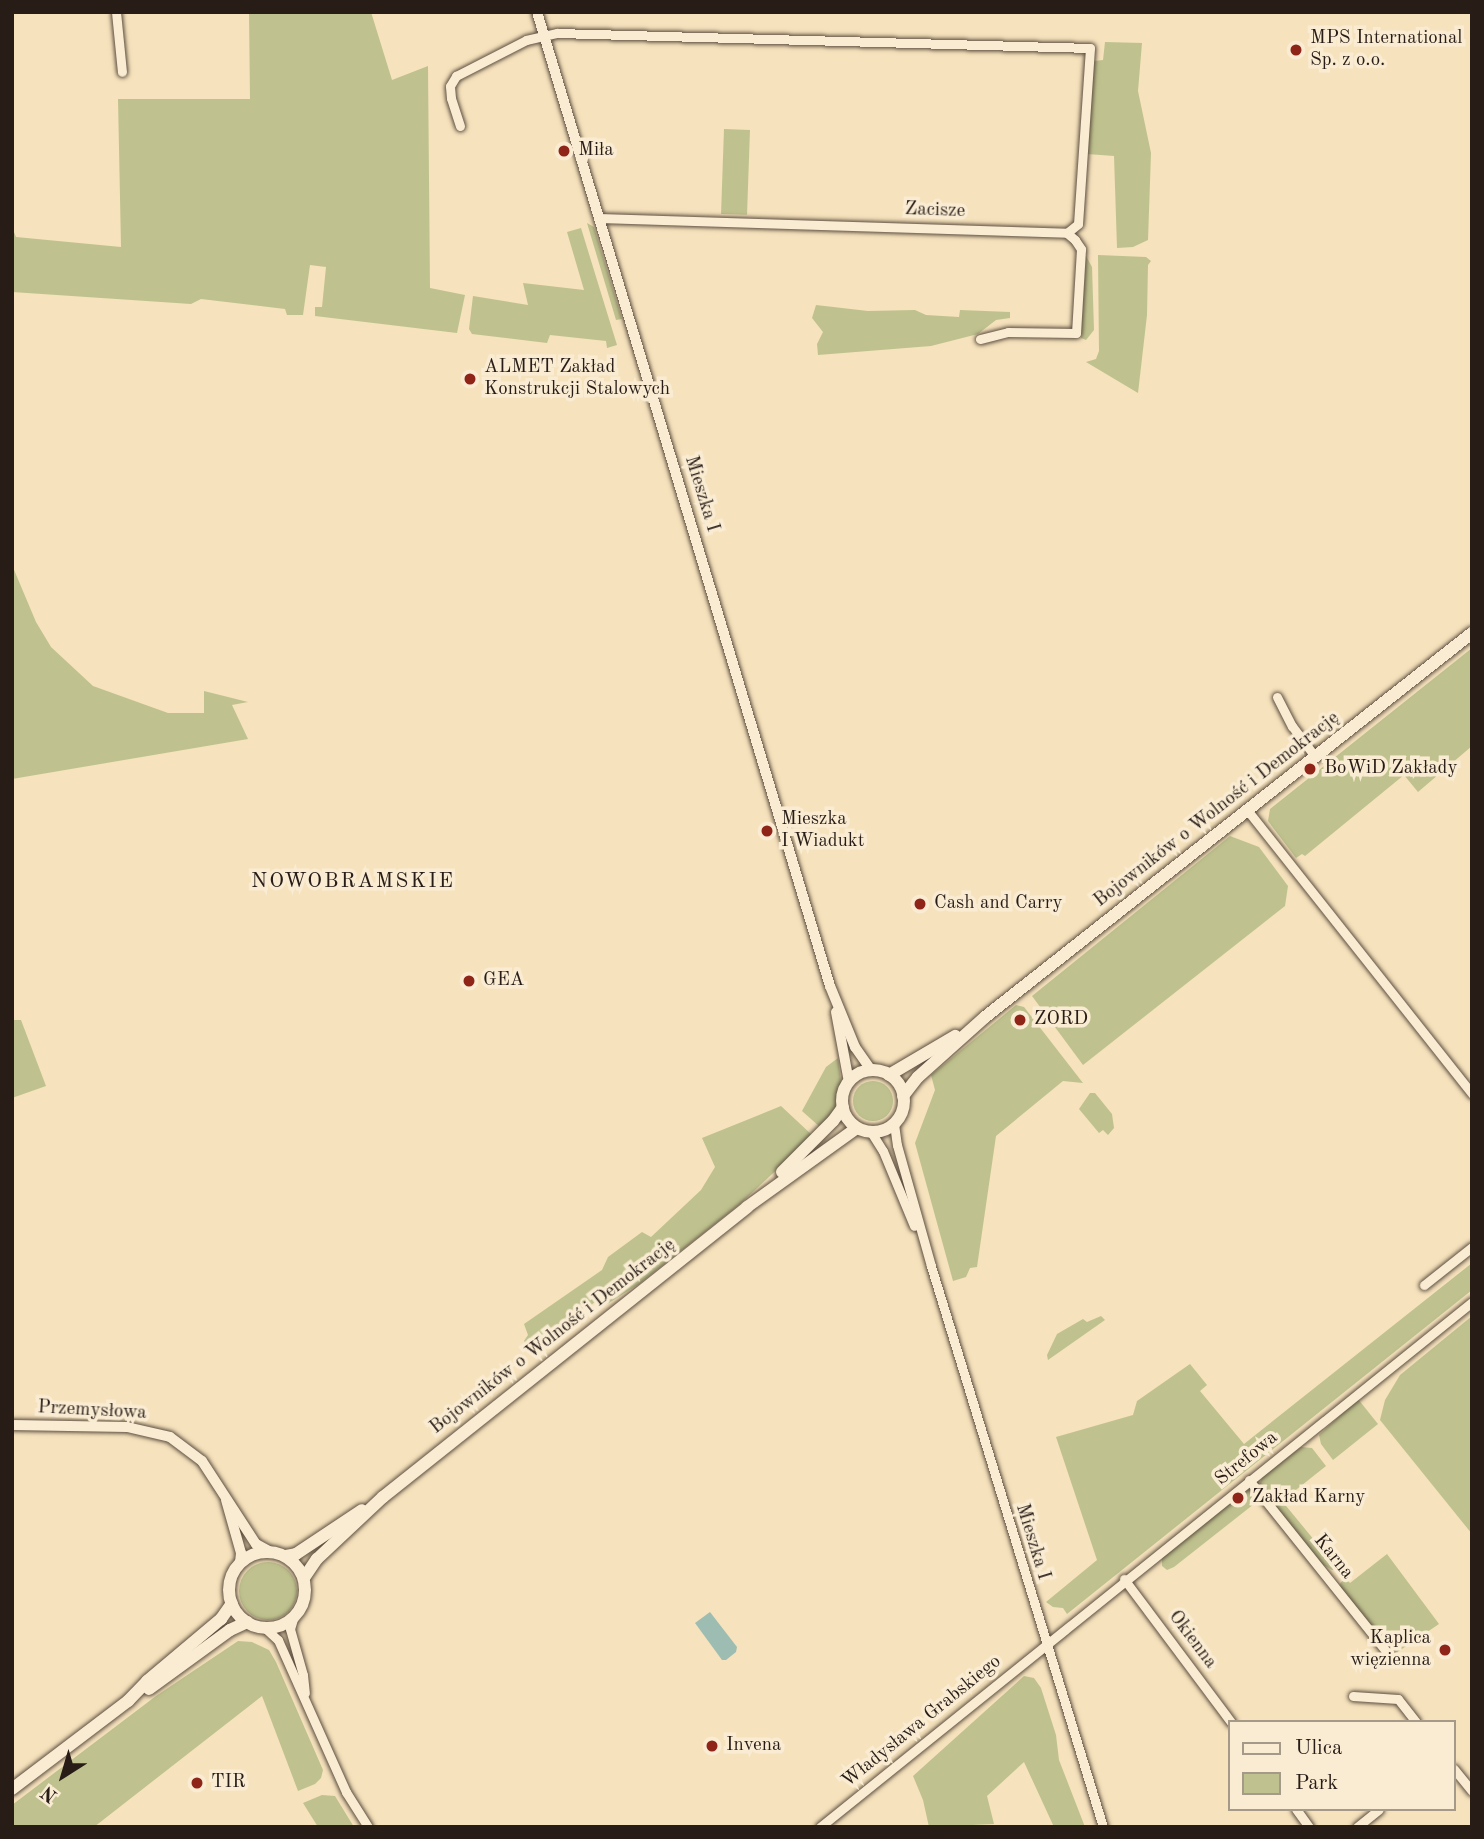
<!DOCTYPE html>
<html>
<head>
<meta charset="utf-8">
<style>
  body { margin:0 }
  #map { position:relative; width:1484px; height:1839px; overflow:hidden; background:#f6e2bc; font-family:"Old Standard TT",serif }
  div>[style] { position:absolute }
  [style*='--x'] { left:calc(var(--x)*1px); top:calc(var(--y)*1px); width:calc(var(--w)*1px); rotate:calc(var(--a)*1deg) }
  .green>* { inset:0; background:#bfc28e; transform-origin:0 0 }
  .round { border-radius:50% }
  .water>* { inset:0; background:#9dbdb2 }
  .roads { filter:drop-shadow(0 0 2px #5c4e40) drop-shadow(0 0 2px #5c4e40) }
  .minor>* { height:9px; margin:-4.5px; padding:0 4.5px; transform-origin:4.5px; border-radius:4.5px; background:#f9ecd3 }
  .tertiary>* { height:10px; margin:-5px; padding:0 5px; transform-origin:5px; border-radius:5px; background:#f9ecd3 }
  .secondary>* { height:12px; margin:-6px; padding:0 6px; transform-origin:6px; border-radius:6px; background:#f9ecd3 }
  .secondary>.ring { margin:-6px; padding:0; box-sizing:content-box; background:none; border:12px solid #f9ecd3; border-radius:50% }
  .dots>* { width:19px; height:19px; translate:-50% -50%; box-sizing:border-box; border:4px solid #f9ecd3; border-radius:50% }
  span { translate:-50% -50%; white-space:nowrap; text-align:center; line-height:1.15; -webkit-text-stroke:7px #f9ecd3; paint-order:stroke }
  .poi-label { font-size:19px; color:#281c17 }
  .left { translate:0 -50%; text-align:left }
  .right { translate:-100% -50%; text-align:right }
  .street-label { font-size:19px; color:#281c17 }
  .neighbourhood-label { font-size:21px; color:#281c17; letter-spacing:2px }
  .frame { position:absolute; inset:0; border:14px solid #281c17; pointer-events:none }
  .legend { position:absolute; left:1228px; top:1720px; width:228px; height:91px; box-sizing:border-box; background:#f9ecd3; border:2px solid #a59988; margin:0; padding:9px 12px; list-style:none; font-size:21px; color:#281c17 }
  .legend li { display:flex; align-items:center; gap:14px; height:35px }
  .legend b { width:35px; border:2px solid #a59988 }
  .north { position:absolute; left:28px; top:1741px; width:70px; height:70px; -webkit-text-stroke:5px #f9ecd3; paint-order:stroke; rotate:217deg; font-size:19px; font-weight:700; line-height:28px; text-align:center; color:#281c17 }
  .north::after { content:''; display:block; margin:auto; width:24px; height:32px; background:#281c17; clip-path:polygon(50% 0,100% 100%,50% 72%,0 100%) }
</style>
</head>
<body>
<div id="map">
  <div class="green">
    <i style="clip-path:polygon(249px 12px,371px 12px,392px 80px,428px 66px,430px 288px,465px 295px,457px 333px,315px 316px,315px 307px,322px 307px,326px 267px,310px 265px,303px 315px,287px 315px,285px 309px,201px 299px,191px 304px,12px 292px,12px 227px,16px 237px,121px 247px,118px 99px,250px 99px)"></i>
    <i style="clip-path:polygon(1105px 42px,1142px 43px,1138px 91px,1151px 153px,1148px 240px,1133px 247px,1117px 248px,1114px 156px,1087px 154px,1094px 61px,1103px 60px)"></i>
    <i style="left:724px;top:129px;width:26px;height:85px;rotate:2deg"></i>
    <i style="clip-path:polygon(587px 223px,594px 227px,622px 319px,616px 320px)"></i>
    <i style="clip-path:polygon(581px 228px,617px 345px,607px 348px,606px 341px,550px 335px,547px 343px,472px 334px,469px 329px,473px 296px,528px 305px,523px 283px,584px 290px,567px 232px)"></i>
    <i style="clip-path:polygon(1098px 255px,1146px 257px,1151px 261px,1148px 265px,1147px 315px,1138px 393px,1086px 362px,1096px 359px,1099px 351px)"></i>
    <i style="clip-path:polygon(1086px 256px,1092px 267px,1094px 330px,1086px 340px,1081px 338px)"></i>
    <i style="clip-path:polygon(816px 305px,868px 311px,915px 310px,926px 315px,959px 317px,960px 310px,1010px 312px,1010px 318px,996px 320px,978px 334px,931px 346px,818px 355px,817px 344px,823px 332px,812px 318px)"></i>
    <i style="clip-path:polygon(12px 565px,36px 622px,51px 647px,93px 686px,168px 713px,204px 713px,204px 691px,248px 702px,232px 705px,248px 739px,12px 779px)"></i>
    <i style="clip-path:polygon(1472px 648px,1472px 746px,1418px 792px,1404px 775px,1305px 856px,1302px 854px,1296px 858px,1268px 821px,1270px 809px)"></i>
    <i style="clip-path:polygon(1230px 836px,1259px 847px,1288px 886px,1285px 906px,1083px 1065px,1032px 996px)"></i>
    <i style="clip-path:polygon(1016px 1005px,1024px 1007px,1083px 1083px,1063px 1081px,996px 1136px,977px 1267px,970px 1268px,966px 1277px,953px 1281px,915px 1143px,935px 1090px,931px 1075px)"></i>
    <i style="clip-path:polygon(12px 1020px,21px 1020px,46px 1086px,12px 1098px)"></i>
    <i style="clip-path:polygon(838px 1058px,841px 1082px,835px 1109px,820px 1127px,802px 1111px,826px 1067px)"></i>
    <i class="round" style="left:853px;top:1081px;width:40px;height:40px"></i>
    <i style="clip-path:polygon(1090px 1093px,1095px 1093px,1112px 1114px,1114px 1128px,1108px 1135px,1103px 1130px,1099px 1133px,1079px 1109px)"></i>
    <i style="clip-path:polygon(781px 1106px,812px 1135px,788px 1159px,740px 1204px,639px 1284px,604px 1306px,600px 1298px,531px 1353px,528px 1351px,524px 1341px,528px 1335px,524px 1324px,602px 1270px,608px 1257px,642px 1232px,651px 1237px,701px 1190px,715px 1167px,702px 1138px)"></i>
    <i style="clip-path:polygon(1472px 1263px,1472px 1290px,1067px 1614px,1063px 1608px,1053px 1607px,1046px 1602px,1097px 1560px,1056px 1437px,1133px 1415px,1137px 1401px,1190px 1364px,1207px 1385px,1200px 1391px,1244px 1444px)"></i>
    <i style="clip-path:polygon(1101px 1316px,1105px 1320px,1048px 1360px,1047px 1355px,1057px 1334px,1083px 1319px,1087px 1322px)"></i>
    <i style="clip-path:polygon(1472px 1316px,1472px 1534px,1380px 1420px,1385px 1400px,1400px 1375px)"></i>
    <i style="clip-path:polygon(1358px 1399px,1378px 1424px,1333px 1460px,1321px 1444px,1319px 1435px)"></i>
    <i style="clip-path:polygon(1301px 1447px,1312px 1448px,1326px 1466px,1282px 1501px,1338px 1569px,1332px 1570px,1322px 1564px,1259px 1485px,1263px 1476px)"></i>
    <i style="clip-path:polygon(1249px 1489px,1255px 1493px,1254px 1504px,1174px 1567px,1167px 1570px,1162px 1566px,1162px 1556px)"></i>
    <i style="clip-path:polygon(1387px 1554px,1439px 1624px,1396px 1653px,1375px 1627px,1373px 1629px,1341px 1589px,1340px 1584px,1345px 1577px,1350px 1583px)"></i>
    <i class="round" style="left:239px;top:1562px;width:58px;height:58px"></i>
    <i style="clip-path:polygon(238px 1641px,252px 1642px,269px 1650px,276px 1662px,323px 1770px,321px 1778px,315px 1784px,298px 1791px,262px 1696px,94px 1827px,12px 1827px,12px 1805px,156px 1696px)"></i>
    <i style="clip-path:polygon(1024px 1676px,1034px 1678px,1041px 1688px,1056px 1735px,1059px 1760px,1085px 1827px,1054px 1827px,1024px 1762px,987px 1796px,994px 1824px,929px 1827px,923px 1800px,913px 1776px)"></i>
    <i style="clip-path:polygon(322px 1795px,335px 1796px,354px 1827px,318px 1827px,303px 1803px)"></i>
  </div>
  <div class="water">
    <i style="clip-path:polygon(710px 1612px,737px 1647px,736px 1652px,726px 1660px,722px 1660px,695px 1623px)"></i>
  </div>
  <div class="roads">
    <div class="minor">
      <i style="--x:116;--y:12;--w:60;--a:84.3"></i>
      <i style="--x:460;--y:126;--w:29;--a:-108"></i>
      <i style="--x:451;--y:98;--w:12;--a:-95"></i>
      <i style="--x:450;--y:86;--w:12;--a:-59"></i>
      <i style="--x:456;--y:76;--w:79;--a:-27.2"></i>
      <i style="--x:526;--y:40;--w:32;--a:-13"></i>
      <i style="--x:557;--y:33;--w:533;--a:1.61"></i>
      <i style="--x:1090;--y:48;--w:176;--a:93.9"></i>
      <i style="--x:1078;--y:224;--w:14;--a:141"></i>
      <i style="--x:599;--y:218;--w:468;--a:1.8"></i>
      <i style="--x:1067;--y:233;--w:11;--a:41"></i>
      <i style="--x:1075;--y:240;--w:11;--a:56"></i>
      <i style="--x:1081;--y:249;--w:84;--a:93.4"></i>
      <i style="--x:1076;--y:333;--w:68;--a:-179.2"></i>
      <i style="--x:1008;--y:332;--w:29;--a:166"></i>
      <i style="--x:1277;--y:697;--w:33;--a:63"></i>
      <i style="--x:1292;--y:726;--w:39;--a:53"></i>
      <i style="--x:1248;--y:811;--w:361;--a:51.6"></i>
      <i style="--x:894;--y:1124;--w:21;--a:82"></i>
      <i style="--x:897;--y:1145;--w:126;--a:74.3"></i>
      <i style="--x:931;--y:1266;--w:587;--a:72.95"></i>
      <i style="--x:871;--y:1132;--w:22;--a:58"></i>
      <i style="--x:883;--y:1151;--w:81;--a:67.5"></i>
      <i style="--x:1424;--y:1285;--w:61;--a:-38.4"></i>
      <i style="--x:1249;--y:1480;--w:224;--a:51.3"></i>
      <i style="--x:1124;--y:1579;--w:179;--a:53.2"></i>
      <i style="--x:293;--y:1619;--w:10;--a:107"></i>
      <i style="--x:290;--y:1629;--w:48;--a:74.2"></i>
      <i style="--x:303;--y:1675;--w:18;--a:84"></i>
      <i style="--x:265;--y:1628;--w:18;--a:43"></i>
      <i style="--x:278;--y:1640;--w:167;--a:65.9"></i>
      <i style="--x:346;--y:1792;--w:41;--a:57.8"></i>
      <i style="--x:1353;--y:1696;--w:45;--a:3.8"></i>
      <i style="--x:1398;--y:1699;--w:29;--a:52"></i>
      <i style="--x:1454;--y:1769;--w:28;--a:51"></i>
      <i style="--x:1296;--y:1809;--w:22;--a:54"></i>
      <i style="--x:820;--y:1827;--w:837;--a:-38.84"></i>
      <i style="--x:1357;--y:1827;--w:28;--a:-39"></i>
    </div>
    <div class="tertiary">
      <i style="--x:537;--y:12;--w:1017;--a:73.26"></i>
      <i style="--x:830;--y:986;--w:66;--a:67.7"></i>
      <i style="--x:855;--y:1047;--w:29;--a:55"></i>
      <i style="--x:836;--y:1012;--w:71;--a:79.5"></i>
      <i style="--x:12;--y:1425;--w:115;--a:1"></i>
      <i style="--x:127;--y:1427;--w:44;--a:13.1"></i>
      <i style="--x:170;--y:1437;--w:40;--a:37"></i>
      <i style="--x:202;--y:1461;--w:99;--a:57"></i>
      <i style="--x:256;--y:1544;--w:15;--a:28"></i>
      <i style="--x:226;--y:1500;--w:55;--a:74.2"></i>
      <i style="--x:241;--y:1553;--w:10;--a:96"></i>
    </div>
    <div class="secondary">
      <i class="ring" style="left:842px;top:1070px;width:50px;height:50px"></i>
      <i style="--x:889;--y:1075;--w:77;--a:-30.6"></i>
      <i style="--x:903;--y:1096;--w:24;--a:-52"></i>
      <i style="--x:918;--y:1077;--w:90;--a:-41.8"></i>
      <i style="--x:985;--y:1017;--w:620;--a:-38.26"></i>
      <i style="--x:782;--y:1172;--w:72;--a:-45"></i>
      <i style="--x:833;--y:1121;--w:17;--a:-54"></i>
      <i class="ring" style="left:229px;top:1552px;width:64px;height:64px"></i>
      <i style="--x:286;--y:1556;--w:10;--a:-11"></i>
      <i style="--x:296;--y:1554;--w:79;--a:-33.7"></i>
      <i style="--x:304;--y:1578;--w:23;--a:-56"></i>
      <i style="--x:317;--y:1559;--w:91;--a:-43.2"></i>
      <i style="--x:383;--y:1497;--w:465;--a:-38.5"></i>
      <i style="--x:747;--y:1207;--w:135;--a:-35.7"></i>
      <i style="--x:149;--y:1689;--w:100;--a:-36.1"></i>
      <i style="--x:230;--y:1630;--w:19;--a:-25"></i>
      <i style="--x:12;--y:1789;--w:146;--a:-37.2"></i>
      <i style="--x:128;--y:1701;--w:28;--a:-46"></i>
      <i style="--x:147;--y:1681;--w:97;--a:-40"></i>
      <i style="--x:221;--y:1619;--w:19;--a:-55"></i>
    </div>
  </div>
  <div class="dots">
    <i style="left:1296px;top:50px;background:#8f2418"></i>
    <i style="left:564px;top:151px;background:#8f2418"></i>
    <i style="left:470px;top:379px;background:#8f2418"></i>
    <i style="left:1310px;top:769px;background:#8f2418"></i>
    <i style="left:767px;top:831px;background:#8f2418"></i>
    <i style="left:920px;top:904px;background:#8f2418"></i>
    <i style="left:469px;top:981px;background:#8f2418"></i>
    <i style="left:1020px;top:1020px;background:#8f2418"></i>
    <i style="left:1238px;top:1498px;background:#8f2418"></i>
    <i style="left:1445px;top:1650px;background:#8f2418"></i>
    <i style="left:712px;top:1746px;background:#8f2418"></i>
    <i style="left:197px;top:1783px;background:#8f2418"></i>
  </div>
  <div class="poi-label">
    <span class="left" style="left:1310px;top:50px">MPS International<br>Sp. z o.o.</span>
    <span class="left" style="left:578px;top:151px">Miła</span>
    <span class="left" style="left:484px;top:379px">ALMET Zakład<br>Konstrukcji Stalowych</span>
    <span class="left" style="left:1324px;top:769px">BoWiD Zakłady</span>
    <span class="left" style="left:781px;top:831px">Mieszka<br>I Wiadukt</span>
    <span class="left" style="left:934px;top:904px">Cash and Carry</span>
    <span class="left" style="left:483px;top:981px">GEA</span>
    <span class="left" style="left:1034px;top:1020px">ZORD</span>
    <span class="left" style="left:1252px;top:1498px">Zakład Karny</span>
    <span class="right" style="left:1431px;top:1650px">Kaplica<br>więzienna</span>
    <span class="left" style="left:726px;top:1746px">Invena</span>
    <span class="left" style="left:211px;top:1783px">TIR</span>
  </div>
  <div class="street-label">
    <span style="left:935px;top:211px;rotate:2deg">Zacisze</span>
    <span style="left:701px;top:494px;rotate:73deg">Mieszka I</span>
    <span style="left:1217px;top:810px;rotate:-38deg">Bojowników o Wolność i Demokrację</span>
    <span style="left:553px;top:1337px;rotate:-38deg">Bojowników o Wolność i Demokrację</span>
    <span style="left:92px;top:1411px;rotate:3deg">Przemysłowa</span>
    <span style="left:1247px;top:1459px;rotate:-39deg">Strefowa</span>
    <span style="left:1032px;top:1542px;rotate:73deg">Mieszka I</span>
    <span style="left:1333px;top:1557px;rotate:51deg">Karna</span>
    <span style="left:1192px;top:1640px;rotate:53deg">Okienna</span>
    <span style="left:922px;top:1722px;rotate:-39deg">Władysława Grabskiego</span>
  </div>
  <div class="neighbourhood-label">
    <span style="left:353px;top:882px">NOWOBRAMSKIE</span>
  </div>
  <div class="frame"></div>
  <ul class="legend">
  <li><b style="height:9px;background:#f9ecd3"></b>Ulica</li>
  <li><b style="height:19px;background:#bfc28e"></b>Park</li>
  </ul>
  <div class="north">N</div>
</div>
</body>
</html>
